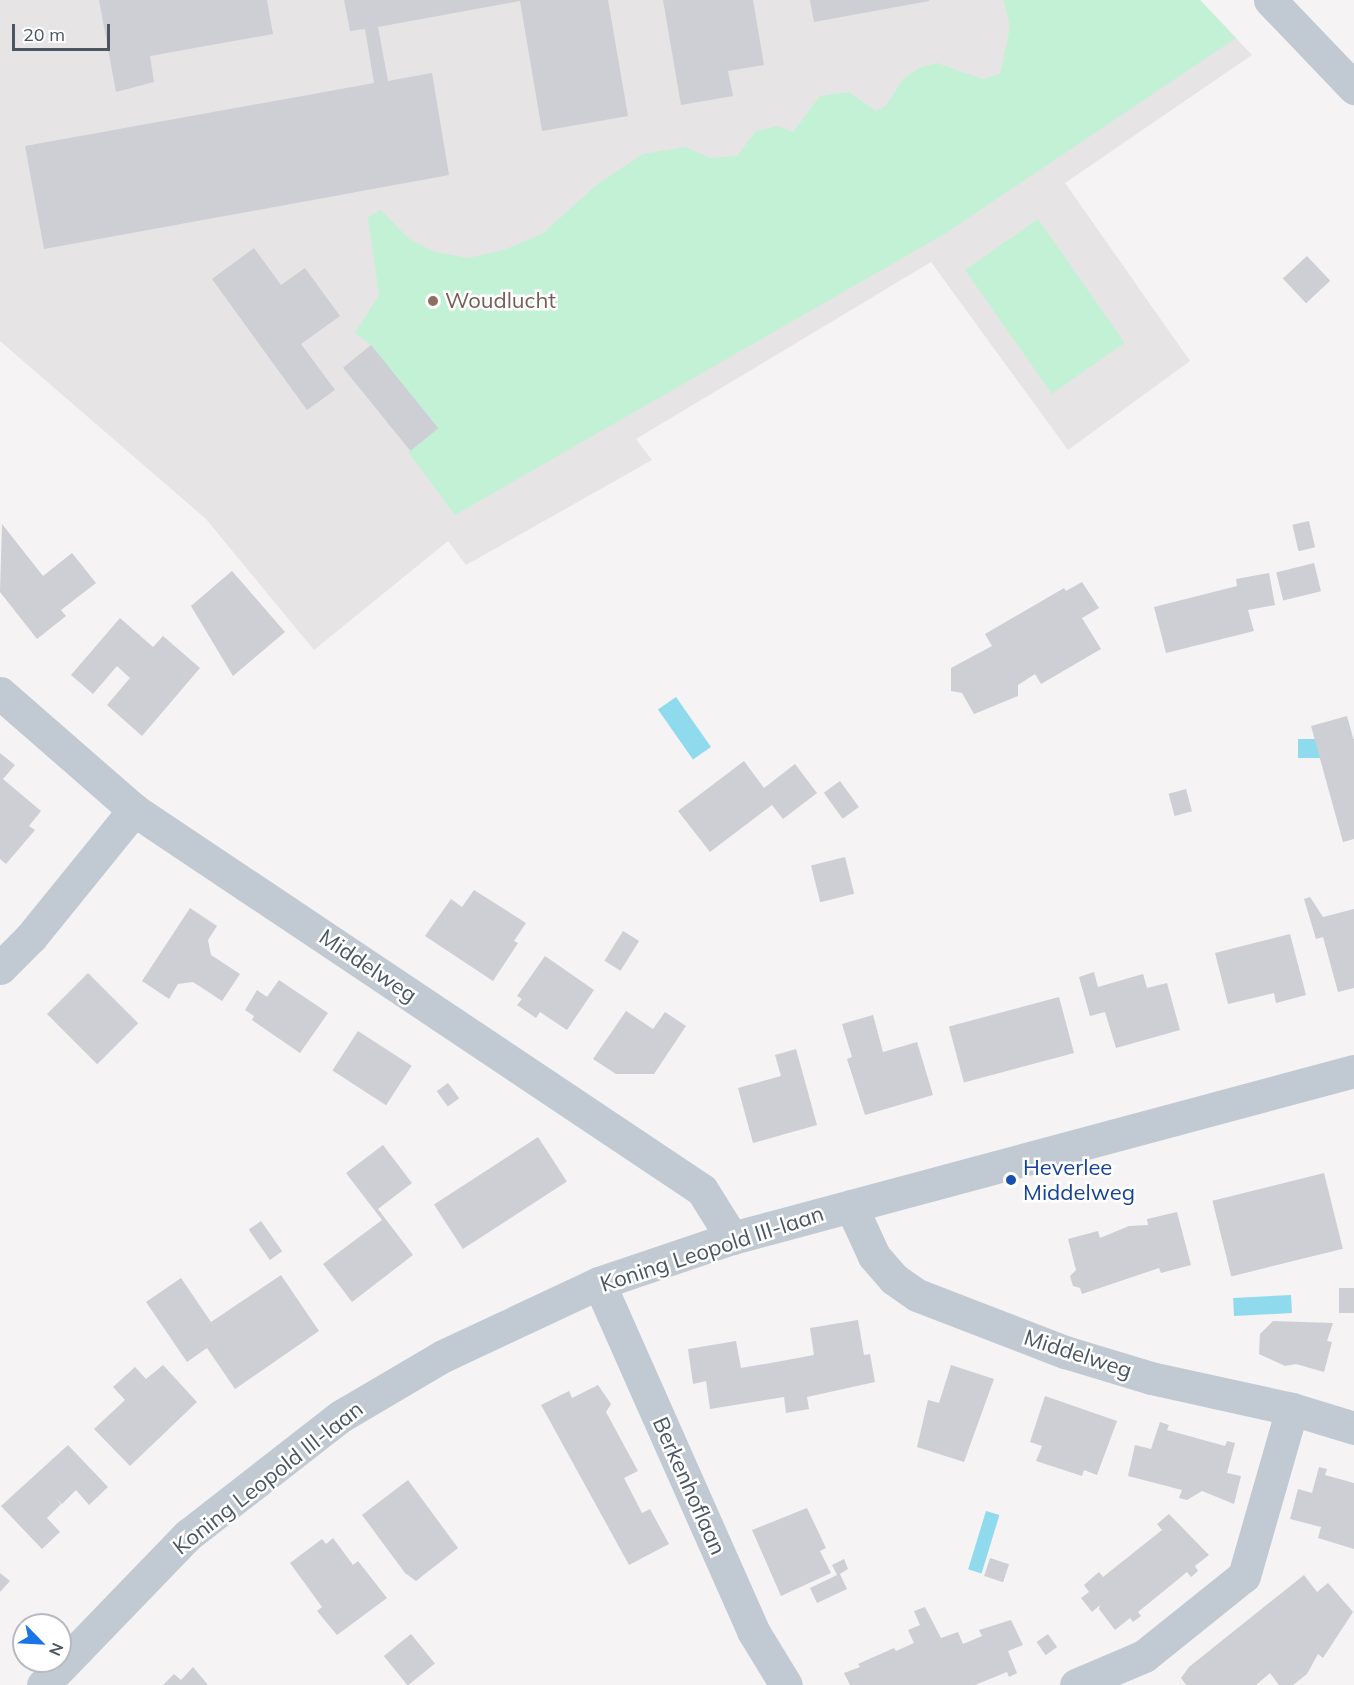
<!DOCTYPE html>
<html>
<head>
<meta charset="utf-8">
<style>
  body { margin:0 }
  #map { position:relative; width:1354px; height:1685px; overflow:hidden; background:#f5f3f3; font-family:Mulish,sans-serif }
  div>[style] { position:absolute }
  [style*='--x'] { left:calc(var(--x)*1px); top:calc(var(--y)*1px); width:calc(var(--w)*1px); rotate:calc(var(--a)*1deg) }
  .education>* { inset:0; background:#e6e4e5 }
  .green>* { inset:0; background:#c3f1d5; transform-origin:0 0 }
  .water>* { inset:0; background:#90daee; transform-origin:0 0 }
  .building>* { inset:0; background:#cdcfd5; transform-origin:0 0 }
  .minor>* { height:33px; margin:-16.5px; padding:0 16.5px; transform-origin:16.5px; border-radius:16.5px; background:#c1cad2 }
  .dots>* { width:16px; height:16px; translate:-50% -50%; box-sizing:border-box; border:3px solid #fff; border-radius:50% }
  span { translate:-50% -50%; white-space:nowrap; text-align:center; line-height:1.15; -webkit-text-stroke:5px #fff; paint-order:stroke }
  .education-label { font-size:22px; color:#785e54 }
  .left { translate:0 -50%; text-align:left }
  .street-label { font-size:22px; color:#4a5661 }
  .transit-label { font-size:22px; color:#164399 }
  .north { position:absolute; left:12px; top:1613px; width:60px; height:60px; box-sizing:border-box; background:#fff; border:2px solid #b7bbc0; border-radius:50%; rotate:114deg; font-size:16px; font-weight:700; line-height:24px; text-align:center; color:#4a5661 }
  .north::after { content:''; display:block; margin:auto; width:21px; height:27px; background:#1a73e8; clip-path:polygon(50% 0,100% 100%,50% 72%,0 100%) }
  .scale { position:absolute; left:12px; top:24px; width:98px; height:27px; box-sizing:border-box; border:3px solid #4a5661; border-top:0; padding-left:8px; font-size:18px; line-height:21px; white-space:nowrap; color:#4a5661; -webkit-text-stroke:4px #fff; paint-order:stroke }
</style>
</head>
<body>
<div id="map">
  <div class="education">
    <i style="clip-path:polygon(0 0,1200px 0,1252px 55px,1065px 183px,1190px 361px,1068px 450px,931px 262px,636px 439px,652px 460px,466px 565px,448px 541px,314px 650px,206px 519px,0 341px)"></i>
  </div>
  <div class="green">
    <i style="clip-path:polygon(1004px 0,1200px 0,1236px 38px,946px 233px,455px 515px,408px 452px,437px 429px,371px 345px,355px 333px,379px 295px,368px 217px,381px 210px,409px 239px,435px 252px,468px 258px,504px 250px,542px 234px,599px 183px,643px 154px,685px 147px,711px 158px,737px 156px,756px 131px,778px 126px,793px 132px,820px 96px,849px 92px,876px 111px,886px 106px,903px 79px,919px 68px,937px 63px,983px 79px,1000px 74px,1010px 28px)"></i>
    <i style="left:1038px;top:219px;width:151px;height:89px;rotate:55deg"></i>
  </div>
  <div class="water">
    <i style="left:676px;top:697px;width:61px;height:22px;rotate:55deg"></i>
    <i style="left:1354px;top:739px;width:19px;height:56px;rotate:90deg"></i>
    <i style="left:1291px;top:1295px;width:18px;height:58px;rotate:87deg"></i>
    <i style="left:986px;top:1511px;width:14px;height:61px;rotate:17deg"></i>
  </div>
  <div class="building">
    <i style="clip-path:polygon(99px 0,267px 0,273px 34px,150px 56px,154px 82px,116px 92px)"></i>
    <i style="clip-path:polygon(344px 0,608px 0,628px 116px,542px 131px,520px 1px,378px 27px,388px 81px,432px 73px,449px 175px,44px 249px,25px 146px,374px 83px,365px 29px,350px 31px)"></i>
    <i style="clip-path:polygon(663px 0,753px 0,764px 65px,728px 71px,733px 96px,681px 105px)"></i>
    <i style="clip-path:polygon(810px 0,929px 0,929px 1px,814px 22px)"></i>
    <i style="clip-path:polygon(254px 248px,281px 285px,305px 268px,340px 316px,301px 344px,335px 390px,307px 410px,212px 279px)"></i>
    <i style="left:1307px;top:256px;width:34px;height:33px;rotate:47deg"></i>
    <i style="left:371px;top:345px;width:107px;height:36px;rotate:51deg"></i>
    <i style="left:1309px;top:521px;width:27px;height:17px;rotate:77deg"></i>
    <i style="clip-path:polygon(2px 524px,43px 576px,72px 553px,96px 583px,61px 610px,66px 616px,37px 639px,0 592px)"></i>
    <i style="left:1314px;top:563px;width:29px;height:39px;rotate:76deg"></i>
    <i style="clip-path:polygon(232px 571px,285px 632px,233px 676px,191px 606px)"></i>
    <i style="clip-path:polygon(1269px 573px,1275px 605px,1248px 610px,1254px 631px,1166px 653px,1154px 607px,1237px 586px,1236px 579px)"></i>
    <i style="clip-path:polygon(1082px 582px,1099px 608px,1082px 618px,1101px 649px,1041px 684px,1035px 674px,1018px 685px,1018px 696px,974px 714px,962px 693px,951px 691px,951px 668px,992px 646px,985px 634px,1064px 588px,1066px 591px)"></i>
    <i style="clip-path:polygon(120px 618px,153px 647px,163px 636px,200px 668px,142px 736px,107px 705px,130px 678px,117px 666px,93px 694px,71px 675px)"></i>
    <i style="clip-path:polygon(1347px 716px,1354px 741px,1354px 839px,1343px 842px,1311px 726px)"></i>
    <i style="clip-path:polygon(0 753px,15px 765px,3px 779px,41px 811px,29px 826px,35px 830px,6px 864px,0 859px)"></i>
    <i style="clip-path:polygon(744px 761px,764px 788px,795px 764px,817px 793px,783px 819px,772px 805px,710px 852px,678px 811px)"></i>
    <i style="left:840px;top:781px;width:32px;height:20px;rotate:54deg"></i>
    <i style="left:1186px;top:789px;width:23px;height:18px;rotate:75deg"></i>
    <i style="left:845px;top:857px;width:38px;height:35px;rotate:76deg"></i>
    <i style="clip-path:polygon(474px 890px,526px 923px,514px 941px,518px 943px,493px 981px,425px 936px,451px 899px,462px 907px)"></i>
    <i style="clip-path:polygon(1310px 897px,1323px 917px,1354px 909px,1354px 988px,1338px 992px,1323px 937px,1316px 939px,1304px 899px)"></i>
    <i style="clip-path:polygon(190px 908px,217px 926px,208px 940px,211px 955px,240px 974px,222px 1001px,193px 982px,178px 984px,169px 999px,142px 981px)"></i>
    <i style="left:623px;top:931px;width:19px;height:35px;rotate:32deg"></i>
    <i style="clip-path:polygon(1290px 934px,1306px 995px,1276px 1003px,1274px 993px,1228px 1004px,1215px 953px)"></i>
    <i style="clip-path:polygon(545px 956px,594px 990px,567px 1030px,540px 1012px,536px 1018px,517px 1005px,522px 999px,517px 996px)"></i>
    <i style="clip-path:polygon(1094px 972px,1098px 987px,1143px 974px,1147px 988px,1167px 983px,1180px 1030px,1116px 1048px,1105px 1012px,1090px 1016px,1079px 977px)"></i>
    <i style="left:88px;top:973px;width:71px;height:58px;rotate:45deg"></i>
    <i style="clip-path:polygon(279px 980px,328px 1013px,300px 1053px,252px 1020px,254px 1016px,245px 1010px,257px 990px,267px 997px)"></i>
    <i style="left:1059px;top:997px;width:58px;height:114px;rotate:75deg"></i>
    <i style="clip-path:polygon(626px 1011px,653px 1029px,665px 1012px,686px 1026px,654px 1074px,616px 1074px,593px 1059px)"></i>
    <i style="clip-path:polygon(873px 1015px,883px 1052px,917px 1042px,933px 1095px,865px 1115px,847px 1059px,852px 1057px,842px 1024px)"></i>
    <i style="left:358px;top:1031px;width:64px;height:47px;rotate:33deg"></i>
    <i style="clip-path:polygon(796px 1049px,817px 1125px,753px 1143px,738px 1088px,781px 1076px,775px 1055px)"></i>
    <i style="left:448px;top:1083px;width:19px;height:14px;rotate:54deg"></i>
    <i style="left:538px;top:1137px;width:53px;height:124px;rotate:57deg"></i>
    <i style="clip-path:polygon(383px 1145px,412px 1183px,378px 1209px,413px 1255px,352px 1302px,323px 1264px,382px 1220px,346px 1173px)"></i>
    <i style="left:1324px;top:1173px;width:78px;height:115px;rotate:76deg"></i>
    <i style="clip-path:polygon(1177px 1212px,1191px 1265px,1161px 1273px,1159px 1268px,1082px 1294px,1080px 1288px,1073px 1286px,1070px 1276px,1076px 1270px,1068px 1239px,1098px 1231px,1100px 1238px,1129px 1226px,1148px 1225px,1147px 1219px)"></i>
    <i style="left:261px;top:1221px;width:37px;height:15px;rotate:55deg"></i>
    <i style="clip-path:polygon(281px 1275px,319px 1331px,235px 1389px,207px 1348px,187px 1362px,146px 1302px,181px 1278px,211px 1322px)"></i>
    <i style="left:1354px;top:1288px;width:25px;height:15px;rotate:90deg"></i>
    <i style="clip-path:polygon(858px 1320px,864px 1355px,870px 1354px,875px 1382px,807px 1397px,809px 1409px,786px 1413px,784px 1397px,710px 1409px,706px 1381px,693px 1384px,688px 1349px,736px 1341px,741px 1368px,776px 1362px,814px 1355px,810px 1328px)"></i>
    <i style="clip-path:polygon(1273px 1321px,1333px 1323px,1327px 1341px,1332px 1342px,1324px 1372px,1296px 1364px,1285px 1366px,1259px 1354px,1260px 1334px)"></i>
    <i style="clip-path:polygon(163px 1365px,197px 1402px,130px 1466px,94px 1429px,125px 1400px,113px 1387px,135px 1367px,146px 1379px)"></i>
    <i style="clip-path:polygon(951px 1365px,994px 1379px,964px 1462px,917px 1447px,928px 1400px,939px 1403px)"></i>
    <i style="clip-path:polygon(598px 1385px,611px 1404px,606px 1412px,638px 1471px,624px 1478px,642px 1513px,650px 1509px,669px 1544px,629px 1565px,541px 1405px,569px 1391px,572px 1398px)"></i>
    <i style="clip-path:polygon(1045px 1396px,1117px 1421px,1097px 1475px,1084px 1470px,1082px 1476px,1036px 1461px,1042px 1446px,1030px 1442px)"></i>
    <i style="clip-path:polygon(1160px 1422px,1169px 1425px,1167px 1430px,1225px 1446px,1227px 1441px,1235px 1443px,1227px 1473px,1241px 1476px,1234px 1504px,1202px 1491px,1187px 1500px,1179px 1498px,1182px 1490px,1128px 1476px,1135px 1445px,1151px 1449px)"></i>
    <i style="clip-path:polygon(68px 1445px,108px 1487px,89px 1505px,76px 1490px,62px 1504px,55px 1498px,61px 1504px,47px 1518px,60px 1532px,42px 1549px,1px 1506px)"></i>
    <i style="clip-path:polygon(1319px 1467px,1327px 1469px,1325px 1475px,1354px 1483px,1354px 1549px,1318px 1538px,1321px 1527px,1290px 1519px,1298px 1489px,1312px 1493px)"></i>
    <i style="clip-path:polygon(408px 1480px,458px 1548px,416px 1581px,405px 1573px,362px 1515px)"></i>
    <i style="clip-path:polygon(807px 1508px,826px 1548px,820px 1551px,831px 1573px,781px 1596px,752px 1530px)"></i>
    <i style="clip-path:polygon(1169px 1514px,1209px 1555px,1195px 1566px,1198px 1571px,1191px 1577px,1187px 1572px,1138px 1612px,1141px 1616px,1133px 1622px,1130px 1618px,1115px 1630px,1099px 1609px,1100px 1605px,1092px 1612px,1081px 1598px,1089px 1592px,1084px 1585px,1099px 1572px,1103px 1577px,1162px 1530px,1157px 1524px)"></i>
    <i style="clip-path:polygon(333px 1538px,353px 1565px,358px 1561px,387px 1598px,337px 1635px,317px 1611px,322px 1607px,290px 1563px,322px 1539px,326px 1544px)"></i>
    <i style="left:990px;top:1558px;width:20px;height:19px;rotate:18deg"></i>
    <i style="clip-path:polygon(844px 1559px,848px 1569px,840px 1574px,847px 1589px,817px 1603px,810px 1588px,837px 1575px,832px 1565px)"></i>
    <i style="clip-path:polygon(0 1573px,10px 1581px,0 1592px)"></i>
    <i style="clip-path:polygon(1304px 1575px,1317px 1592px,1328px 1583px,1353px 1612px,1323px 1658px,1318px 1654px,1307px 1674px,1293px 1685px,1279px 1685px,1270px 1673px,1256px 1685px,1186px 1685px,1181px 1678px,1189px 1667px)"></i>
    <i style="clip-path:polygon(925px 1607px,941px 1638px,958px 1632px,963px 1644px,982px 1636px,979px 1630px,1011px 1620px,1023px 1645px,1008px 1651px,1017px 1673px,1009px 1677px,1007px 1672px,975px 1685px,850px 1685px,844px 1673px,860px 1667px,858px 1664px,894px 1648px,896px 1651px,914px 1643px,908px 1630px,920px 1625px,914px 1611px)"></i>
    <i style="left:411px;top:1634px;width:38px;height:35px;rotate:51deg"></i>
    <i style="left:1048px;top:1634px;width:16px;height:14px;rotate:55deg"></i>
    <i style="clip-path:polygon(193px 1667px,208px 1685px,163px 1685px,174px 1674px,181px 1680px)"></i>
  </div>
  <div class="minor">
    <i style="--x:1270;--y:0;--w:122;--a:46.3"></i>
    <i style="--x:0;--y:693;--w:178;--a:41.1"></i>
    <i style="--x:134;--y:810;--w:683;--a:33.78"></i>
    <i style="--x:702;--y:1190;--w:57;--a:58"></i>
    <i style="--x:0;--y:968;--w:44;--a:-45"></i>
    <i style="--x:31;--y:937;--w:164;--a:-51"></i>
    <i style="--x:851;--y:1206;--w:55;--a:65.3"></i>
    <i style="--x:874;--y:1256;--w:30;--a:49"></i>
    <i style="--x:894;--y:1279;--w:28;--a:35"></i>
    <i style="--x:917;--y:1295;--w:159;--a:21.1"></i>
    <i style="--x:1065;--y:1352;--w:90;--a:16.8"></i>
    <i style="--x:1151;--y:1378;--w:144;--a:12.4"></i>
    <i style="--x:1292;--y:1409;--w:65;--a:17"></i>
    <i style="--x:599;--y:1283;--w:381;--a:66.1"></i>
    <i style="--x:753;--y:1631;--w:63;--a:58.6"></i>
    <i style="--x:43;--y:1685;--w:209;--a:-46"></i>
    <i style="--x:188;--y:1535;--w:194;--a:-37.9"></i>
    <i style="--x:341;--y:1416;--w:118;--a:-30.5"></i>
    <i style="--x:443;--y:1356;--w:172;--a:-25.1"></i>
    <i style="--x:599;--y:1283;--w:140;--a:-18.7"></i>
    <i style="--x:732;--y:1238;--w:644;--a:-15.03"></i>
    <i style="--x:1076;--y:1685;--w:74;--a:-23.1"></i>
    <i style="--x:1144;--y:1656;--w:128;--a:-38.7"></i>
    <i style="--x:1244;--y:1576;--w:174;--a:-74"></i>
  </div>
  <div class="dots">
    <i style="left:433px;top:301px;background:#8d6e63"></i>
    <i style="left:1011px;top:1180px;background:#1a4fb4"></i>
  </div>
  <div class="education-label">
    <span class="left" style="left:445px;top:301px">Woudlucht</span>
  </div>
  <div class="street-label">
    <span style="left:368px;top:966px;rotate:34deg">Middelweg</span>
    <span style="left:712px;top:1249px;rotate:-18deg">Koning Leopold III-laan</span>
    <span style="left:1078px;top:1354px;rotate:18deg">Middelweg</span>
    <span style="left:268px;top:1478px;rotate:-38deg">Koning Leopold III-laan</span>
    <span style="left:689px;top:1486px;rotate:66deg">Berkenhoflaan</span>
  </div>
  <div class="transit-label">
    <span class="left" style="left:1023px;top:1180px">Heverlee<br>Middelweg</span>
  </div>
  <div class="north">N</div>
  <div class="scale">20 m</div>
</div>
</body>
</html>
